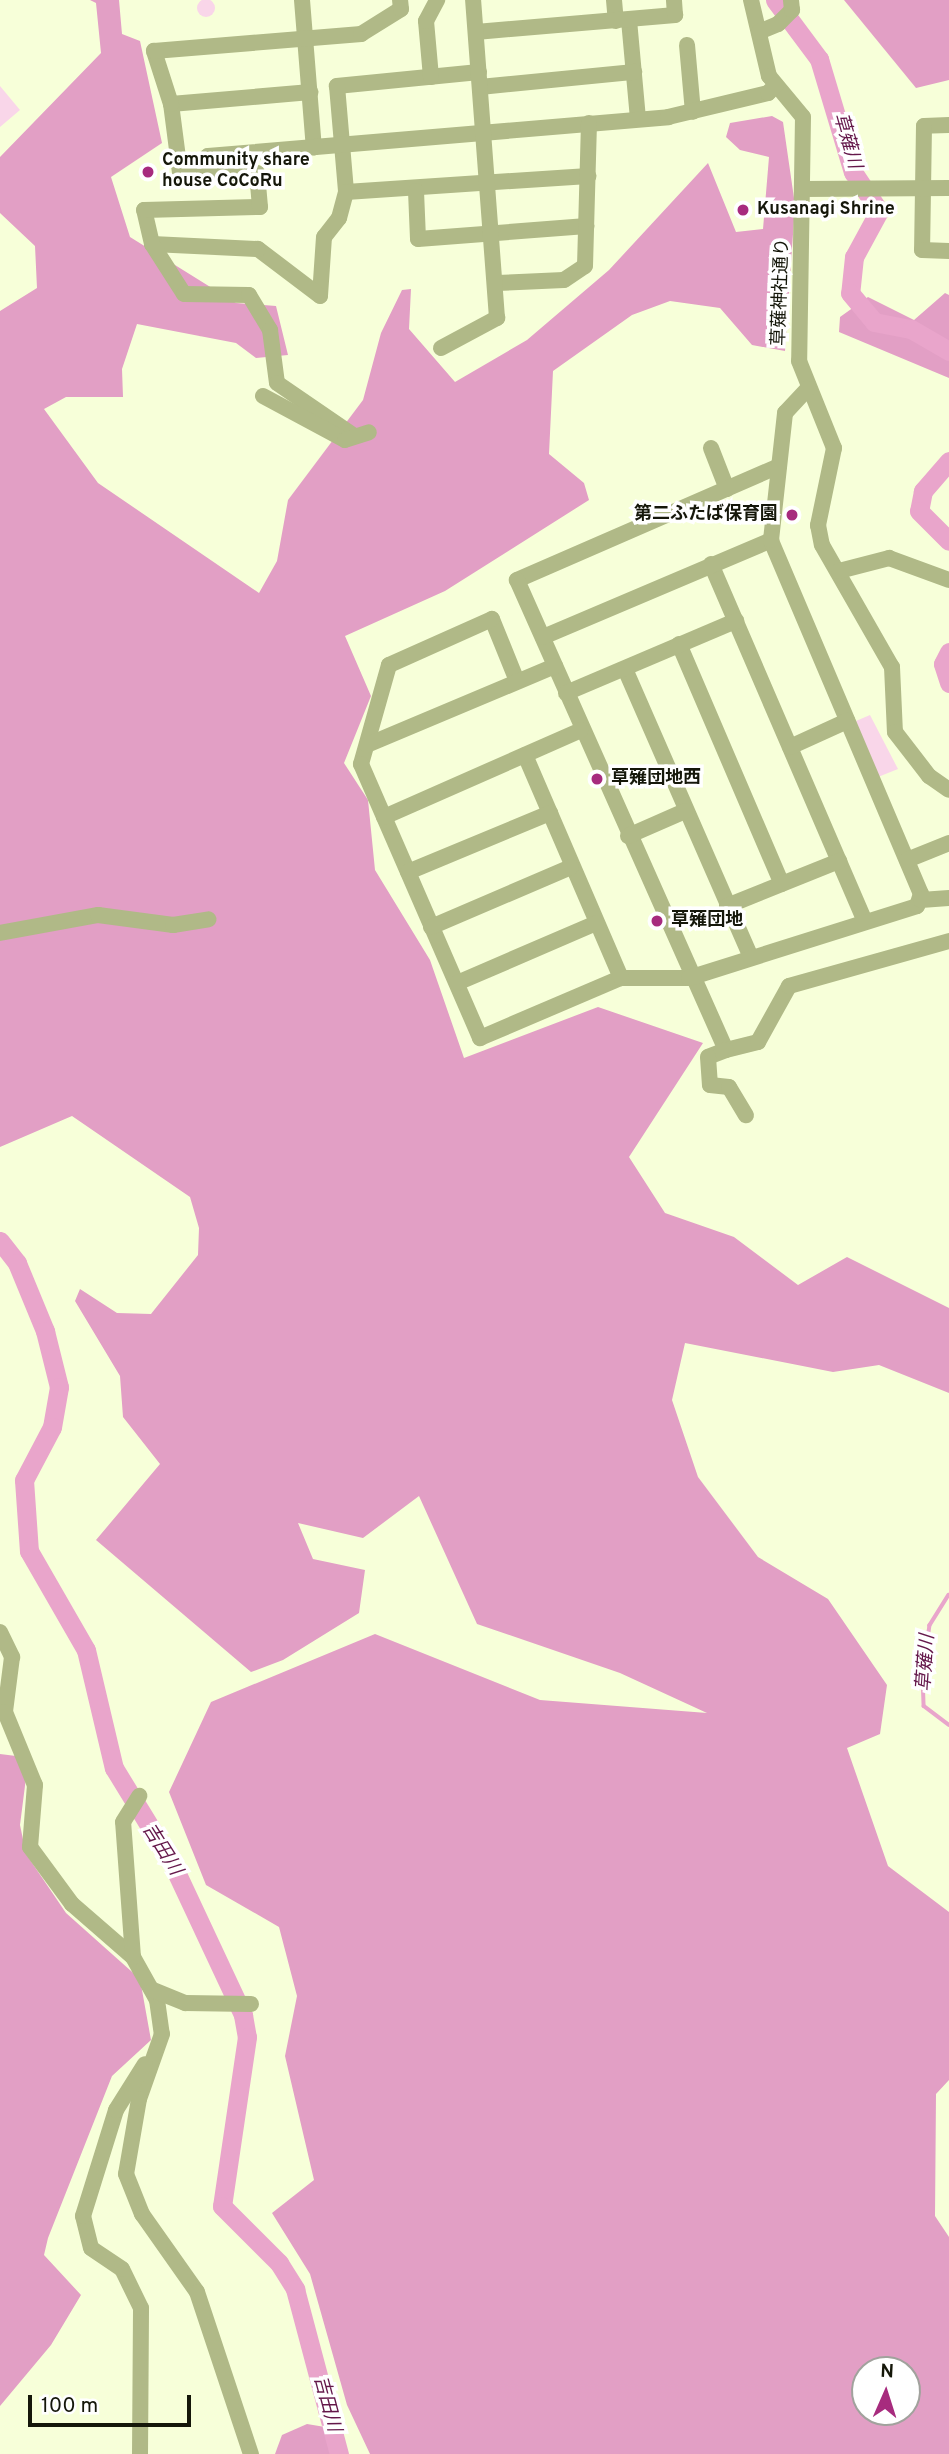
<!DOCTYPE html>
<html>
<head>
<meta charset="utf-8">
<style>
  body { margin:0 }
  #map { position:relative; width:949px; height:2454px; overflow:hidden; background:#f7ffd9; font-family:Overpass,"Noto Sans JP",sans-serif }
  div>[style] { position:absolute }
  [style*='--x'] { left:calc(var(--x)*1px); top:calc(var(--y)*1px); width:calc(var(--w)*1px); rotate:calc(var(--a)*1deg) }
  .green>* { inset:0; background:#f9d6e9 }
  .round { border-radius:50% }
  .forest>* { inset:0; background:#e29fc5 }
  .stream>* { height:3.5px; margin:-1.75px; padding:0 1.75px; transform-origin:1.75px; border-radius:1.75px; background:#e9a5cb }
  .river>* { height:19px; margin:-9.5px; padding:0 9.5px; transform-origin:9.5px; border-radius:9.5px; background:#e9a5cb }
  .minor>* { height:16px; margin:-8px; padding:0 8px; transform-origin:8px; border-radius:8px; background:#b0b987 }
  .dots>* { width:19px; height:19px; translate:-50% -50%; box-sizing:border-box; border:4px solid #fff; border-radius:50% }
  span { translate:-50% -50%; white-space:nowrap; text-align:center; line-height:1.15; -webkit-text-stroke:7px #fff; paint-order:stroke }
  .poi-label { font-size:18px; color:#15170a; font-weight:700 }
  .left { translate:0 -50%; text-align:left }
  .right { translate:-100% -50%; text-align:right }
  .street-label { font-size:18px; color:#15170a }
  .water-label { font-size:19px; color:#64174a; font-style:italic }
  .north { position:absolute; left:851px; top:2356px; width:70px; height:70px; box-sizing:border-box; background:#fff; border:2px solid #a1a29d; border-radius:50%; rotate:3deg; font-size:19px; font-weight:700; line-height:28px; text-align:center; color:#15170a }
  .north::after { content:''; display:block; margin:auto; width:24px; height:32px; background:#a72b7e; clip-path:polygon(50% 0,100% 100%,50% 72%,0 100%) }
  .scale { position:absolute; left:28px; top:2395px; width:163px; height:32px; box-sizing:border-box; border:4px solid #15170a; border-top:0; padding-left:9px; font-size:21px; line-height:24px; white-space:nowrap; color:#15170a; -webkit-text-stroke:5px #fff; paint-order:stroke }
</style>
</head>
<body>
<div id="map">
  <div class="green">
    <i class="round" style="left:197px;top:-1px;width:18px;height:18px"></i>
    <i style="clip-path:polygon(0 86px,20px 110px,0 127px)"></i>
    <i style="clip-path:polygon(870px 715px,898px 769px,878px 777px,856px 721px)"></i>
  </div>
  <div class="forest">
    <i style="clip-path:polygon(evenodd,90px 0,119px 0,122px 34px,140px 41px,162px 143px,111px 177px,130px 237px,236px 303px,276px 306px,288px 355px,256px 358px,236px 343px,137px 324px,122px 369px,123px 397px,66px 397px,44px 409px,98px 483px,259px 593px,277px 561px,288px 500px,363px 400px,381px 333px,402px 290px,411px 289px,409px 329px,455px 382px,527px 340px,609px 270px,708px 163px,736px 232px,763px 229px,769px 157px,740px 150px,726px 137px,730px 123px,772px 116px,783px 122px,795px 205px,785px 351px,752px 345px,720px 308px,670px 301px,632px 315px,553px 371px,549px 454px,584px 483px,589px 500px,445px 591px,345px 636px,371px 696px,344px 763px,368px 800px,375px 870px,430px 960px,464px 1058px,598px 1007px,703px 1043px,629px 1157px,665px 1213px,734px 1237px,798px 1285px,847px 1257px,949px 1308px,949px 1393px,879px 1365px,833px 1372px,685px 1343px,672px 1400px,698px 1477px,758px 1557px,828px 1599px,887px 1685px,880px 1734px,847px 1748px,888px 1866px,949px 1912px,949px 2080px,936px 2094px,935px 2216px,949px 2237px,949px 2454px,370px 2454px,347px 2405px,310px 2274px,272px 2213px,314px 2180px,285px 2056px,297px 1996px,279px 1927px,206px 1885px,169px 1792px,211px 1702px,375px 1634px,540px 1700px,707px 1713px,620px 1673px,477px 1624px,419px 1496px,363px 1538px,298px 1523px,313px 1559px,365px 1570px,359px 1613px,283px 1660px,251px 1672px,96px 1540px,160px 1464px,123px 1417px,120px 1376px,75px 1301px,80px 1289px,117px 1313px,151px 1314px,198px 1255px,199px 1228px,190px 1197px,72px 1116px,0 1147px,0 311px,37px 288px,35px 246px,0 213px,0 157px,101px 53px,96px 3px,90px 0,865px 2370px,907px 2370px,907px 2412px,865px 2412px,865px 2370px)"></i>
    <i style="clip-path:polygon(844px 0,949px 0,949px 80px,916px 88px)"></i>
    <i style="clip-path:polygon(945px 293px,949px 295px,949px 416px,949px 378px,839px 332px,840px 317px,868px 297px,914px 320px)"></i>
    <i style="clip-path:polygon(0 1754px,16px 1756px,27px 1770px,20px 1825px,26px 1854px,66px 1913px,140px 1979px,151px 2040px,112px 2076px,48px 2238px,44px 2255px,81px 2295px,51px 2345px,0 2406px)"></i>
    <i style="clip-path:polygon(307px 2424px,331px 2428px,348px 2454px,275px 2454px,282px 2435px)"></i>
  </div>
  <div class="stream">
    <i style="--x:949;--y:1595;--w:36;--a:122"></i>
    <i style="--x:930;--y:1625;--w:50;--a:98"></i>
    <i style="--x:923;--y:1675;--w:31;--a:88"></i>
    <i style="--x:924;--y:1706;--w:31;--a:37"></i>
  </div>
  <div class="river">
    <i style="--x:775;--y:0;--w:74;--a:53.3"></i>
    <i style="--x:819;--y:59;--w:118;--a:73.3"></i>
    <i style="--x:853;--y:172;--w:47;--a:56.3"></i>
    <i style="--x:879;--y:211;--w:52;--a:118.5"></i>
    <i style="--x:854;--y:257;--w:36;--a:96"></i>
    <i style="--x:850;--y:293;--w:38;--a:50"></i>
    <i style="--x:874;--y:322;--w:38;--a:11"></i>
    <i style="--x:911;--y:329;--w:44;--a:30.1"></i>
    <i style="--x:949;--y:461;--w:40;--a:131"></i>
    <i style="--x:923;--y:491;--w:20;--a:101"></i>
    <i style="--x:919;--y:511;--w:42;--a:45"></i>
    <i style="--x:949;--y:652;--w:13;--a:117"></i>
    <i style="--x:943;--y:664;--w:20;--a:72"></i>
    <i style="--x:0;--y:1241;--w:28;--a:52"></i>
    <i style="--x:17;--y:1263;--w:74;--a:67.6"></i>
    <i style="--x:45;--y:1331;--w:58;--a:76"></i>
    <i style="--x:59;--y:1387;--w:41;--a:99.9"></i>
    <i style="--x:52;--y:1427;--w:60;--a:117.8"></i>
    <i style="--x:24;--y:1480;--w:71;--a:86"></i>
    <i style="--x:29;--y:1551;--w:114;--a:60.1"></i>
    <i style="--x:86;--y:1650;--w:121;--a:76.7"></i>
    <i style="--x:114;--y:1768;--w:109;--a:58.5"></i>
    <i style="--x:171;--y:1861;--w:170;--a:64.9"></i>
    <i style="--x:243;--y:2015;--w:22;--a:80"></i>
    <i style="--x:247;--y:2037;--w:171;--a:98.4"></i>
    <i style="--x:222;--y:2206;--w:81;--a:45"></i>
    <i style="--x:279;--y:2263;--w:31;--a:58"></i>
    <i style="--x:295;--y:2289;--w:171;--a:75.1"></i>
  </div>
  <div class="minor">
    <i style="--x:302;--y:0;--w:148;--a:85.4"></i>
    <i style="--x:614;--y:0;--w:21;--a:85"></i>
    <i style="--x:751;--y:0;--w:78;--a:76.7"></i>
    <i style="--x:769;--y:76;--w:53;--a:50.3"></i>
    <i style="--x:803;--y:117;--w:244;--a:90.9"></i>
    <i style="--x:799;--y:361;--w:94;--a:68.1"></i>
    <i style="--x:834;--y:448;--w:79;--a:101.7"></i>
    <i style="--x:818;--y:525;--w:20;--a:79"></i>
    <i style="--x:822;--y:545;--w:141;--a:60.2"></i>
    <i style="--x:892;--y:667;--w:65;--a:87.4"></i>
    <i style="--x:895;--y:732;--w:56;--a:52.3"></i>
    <i style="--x:929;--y:776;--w:24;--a:35"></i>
    <i style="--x:629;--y:20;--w:99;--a:84.8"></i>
    <i style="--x:476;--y:32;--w:200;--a:-4.9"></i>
    <i style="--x:675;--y:15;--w:15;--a:-94"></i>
    <i style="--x:759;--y:32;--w:21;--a:-23"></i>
    <i style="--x:778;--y:24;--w:20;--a:-45"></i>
    <i style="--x:792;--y:10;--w:10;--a:-96"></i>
    <i style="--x:687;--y:45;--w:67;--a:84.9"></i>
    <i style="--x:479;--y:72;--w:143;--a:174.4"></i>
    <i style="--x:337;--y:86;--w:106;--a:85.1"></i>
    <i style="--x:346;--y:192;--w:243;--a:-3.8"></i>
    <i style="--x:431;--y:77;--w:56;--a:-95.1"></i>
    <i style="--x:426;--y:21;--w:24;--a:-62"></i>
    <i style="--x:480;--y:87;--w:155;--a:-5.6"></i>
    <i style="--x:171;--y:104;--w:140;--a:-4.9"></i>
    <i style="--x:949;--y:125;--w:25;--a:178"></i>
    <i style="--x:924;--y:126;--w:124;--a:90.9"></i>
    <i style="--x:922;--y:250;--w:27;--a:2"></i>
    <i style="--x:208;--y:163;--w:7;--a:-90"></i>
    <i style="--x:208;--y:156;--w:462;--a:-4.8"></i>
    <i style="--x:668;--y:117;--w:103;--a:-13.5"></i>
    <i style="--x:768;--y:93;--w:11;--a:-45"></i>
    <i style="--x:803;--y:189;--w:146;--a:-0.4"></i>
    <i style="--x:416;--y:191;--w:48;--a:87.6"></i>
    <i style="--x:418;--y:239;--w:169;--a:-4.4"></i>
    <i style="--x:346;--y:192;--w:27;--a:105"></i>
    <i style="--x:339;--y:218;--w:24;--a:128"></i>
    <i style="--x:324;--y:237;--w:59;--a:93.9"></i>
    <i style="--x:320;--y:296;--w:78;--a:-142.8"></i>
    <i style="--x:258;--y:249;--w:106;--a:-177.3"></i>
    <i style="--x:152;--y:244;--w:35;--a:-103"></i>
    <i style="--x:144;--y:210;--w:116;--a:-1.5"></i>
    <i style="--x:260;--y:207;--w:34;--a:-95"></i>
    <i style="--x:257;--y:173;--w:77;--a:180"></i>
    <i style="--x:180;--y:173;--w:70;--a:-97.4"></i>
    <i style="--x:171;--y:104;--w:56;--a:-107.8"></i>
    <i style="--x:154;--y:51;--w:208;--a:-4.7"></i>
    <i style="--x:361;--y:34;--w:47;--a:-32"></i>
    <i style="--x:401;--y:9;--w:9;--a:-96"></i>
    <i style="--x:152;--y:244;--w:59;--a:57.4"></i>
    <i style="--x:184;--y:294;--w:65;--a:0.9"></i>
    <i style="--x:249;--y:295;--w:41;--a:59"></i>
    <i style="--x:270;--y:330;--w:53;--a:82.5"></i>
    <i style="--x:277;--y:383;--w:93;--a:34.5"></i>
    <i style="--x:497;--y:283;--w:67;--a:-2.6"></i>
    <i style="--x:564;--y:280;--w:25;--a:-34"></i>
    <i style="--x:585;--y:266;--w:143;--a:-88.4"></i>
    <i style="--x:441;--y:348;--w:64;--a:-28.2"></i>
    <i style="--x:497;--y:318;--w:319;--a:-94.3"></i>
    <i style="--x:263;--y:396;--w:93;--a:28.2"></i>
    <i style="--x:345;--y:440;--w:25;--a:-18"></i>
    <i style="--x:711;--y:448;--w:44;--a:68.7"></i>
    <i style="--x:779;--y:466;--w:286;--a:156.5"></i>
    <i style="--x:517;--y:580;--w:514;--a:66.03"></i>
    <i style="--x:726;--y:1050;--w:33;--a:-14"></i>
    <i style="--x:758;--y:1042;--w:64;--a:-61"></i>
    <i style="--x:789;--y:986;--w:166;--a:-15.7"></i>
    <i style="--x:711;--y:564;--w:389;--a:66.7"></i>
    <i style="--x:839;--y:571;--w:52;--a:-14.6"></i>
    <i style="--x:889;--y:558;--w:64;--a:20.1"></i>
    <i style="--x:543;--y:637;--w:248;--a:-23"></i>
    <i style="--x:679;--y:644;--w:261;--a:66.8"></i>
    <i style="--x:625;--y:669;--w:315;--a:66.4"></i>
    <i style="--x:517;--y:681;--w:67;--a:-112"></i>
    <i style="--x:492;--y:619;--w:113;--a:155.9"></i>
    <i style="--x:389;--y:665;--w:103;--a:105.8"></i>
    <i style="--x:361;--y:764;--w:299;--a:66.5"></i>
    <i style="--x:480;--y:1038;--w:153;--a:-23.1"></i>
    <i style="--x:621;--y:978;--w:68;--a:0"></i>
    <i style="--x:689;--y:978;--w:239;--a:-17.5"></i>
    <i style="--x:917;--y:906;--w:13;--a:-72"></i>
    <i style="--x:921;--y:894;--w:384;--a:-113"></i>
    <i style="--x:771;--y:540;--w:128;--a:-83.7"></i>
    <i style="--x:785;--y:413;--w:33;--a:-47"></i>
    <i style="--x:566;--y:693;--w:185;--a:-23"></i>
    <i style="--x:367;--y:745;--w:204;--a:-22.8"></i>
    <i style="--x:790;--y:747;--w:63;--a:-24.5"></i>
    <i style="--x:525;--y:755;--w:243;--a:66.7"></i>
    <i style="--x:384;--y:817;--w:215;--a:-23.8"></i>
    <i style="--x:628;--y:836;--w:62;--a:-23.7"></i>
    <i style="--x:907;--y:860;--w:45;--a:-22"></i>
    <i style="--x:408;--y:872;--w:154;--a:-22.6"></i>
    <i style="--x:921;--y:900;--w:28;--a:-4"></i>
    <i style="--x:727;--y:906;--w:121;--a:-21.9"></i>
    <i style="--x:431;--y:927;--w:152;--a:-23.2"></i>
    <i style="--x:0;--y:933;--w:100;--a:-10.4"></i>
    <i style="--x:98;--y:915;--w:76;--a:7.6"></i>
    <i style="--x:173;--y:925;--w:36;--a:-9"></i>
    <i style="--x:457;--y:983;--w:151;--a:-23.3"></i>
    <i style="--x:726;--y:1050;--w:19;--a:159"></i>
    <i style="--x:708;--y:1057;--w:28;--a:86"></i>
    <i style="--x:710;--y:1085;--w:19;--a:6"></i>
    <i style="--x:729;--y:1087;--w:33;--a:59"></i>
    <i style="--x:0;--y:1632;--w:28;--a:64"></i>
    <i style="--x:12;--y:1657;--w:55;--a:97.3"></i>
    <i style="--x:5;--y:1712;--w:79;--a:67.7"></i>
    <i style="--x:35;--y:1785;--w:62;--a:94.6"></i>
    <i style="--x:30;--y:1847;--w:71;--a:53.6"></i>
    <i style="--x:72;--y:1904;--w:81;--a:41"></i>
    <i style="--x:133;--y:1957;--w:49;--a:60.8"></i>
    <i style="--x:157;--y:2000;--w:34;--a:82"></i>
    <i style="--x:162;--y:2034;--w:69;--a:109.5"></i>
    <i style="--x:139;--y:2099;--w:76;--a:99.8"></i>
    <i style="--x:126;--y:2174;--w:43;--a:68.2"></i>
    <i style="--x:142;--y:2214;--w:95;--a:54.8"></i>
    <i style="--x:197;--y:2292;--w:171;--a:71.6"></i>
    <i style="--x:133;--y:1957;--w:135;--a:-94.2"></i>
    <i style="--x:123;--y:1822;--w:31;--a:-58"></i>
    <i style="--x:153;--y:1990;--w:35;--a:22"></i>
    <i style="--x:185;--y:2003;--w:66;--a:0.9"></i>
    <i style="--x:140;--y:2454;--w:146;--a:-89.6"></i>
    <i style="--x:141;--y:2308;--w:43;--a:-116"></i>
    <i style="--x:122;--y:2269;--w:37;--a:-146"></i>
    <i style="--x:91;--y:2248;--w:33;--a:-104"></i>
    <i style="--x:83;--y:2216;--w:111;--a:-72.7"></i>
    <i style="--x:116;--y:2110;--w:54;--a:-57.8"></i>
  </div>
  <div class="dots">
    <i style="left:148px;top:172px;background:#a72b7e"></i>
    <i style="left:743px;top:210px;background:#a72b7e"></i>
    <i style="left:792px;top:515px;background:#a72b7e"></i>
    <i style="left:597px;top:779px;background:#a72b7e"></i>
    <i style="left:657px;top:921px;background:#a72b7e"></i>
  </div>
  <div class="poi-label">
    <span class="left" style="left:162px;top:172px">Community share<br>house CoCoRu</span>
    <span class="left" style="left:757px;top:210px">Kusanagi Shrine</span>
    <span class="right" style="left:778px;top:515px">第二ふたば保育園</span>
    <span class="left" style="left:611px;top:779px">草薙団地西</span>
    <span class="left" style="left:671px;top:921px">草薙団地</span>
  </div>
  <div class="street-label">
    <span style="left:782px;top:292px;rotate:-88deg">草薙神社通り</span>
  </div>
  <div class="water-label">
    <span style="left:846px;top:141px;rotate:74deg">草薙川</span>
    <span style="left:927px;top:1663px;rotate:-86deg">草薙川</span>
    <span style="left:161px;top:1850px;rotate:58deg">吉田川</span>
    <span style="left:326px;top:2404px;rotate:75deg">吉田川</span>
  </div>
  <div class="north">N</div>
  <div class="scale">100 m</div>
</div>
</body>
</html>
